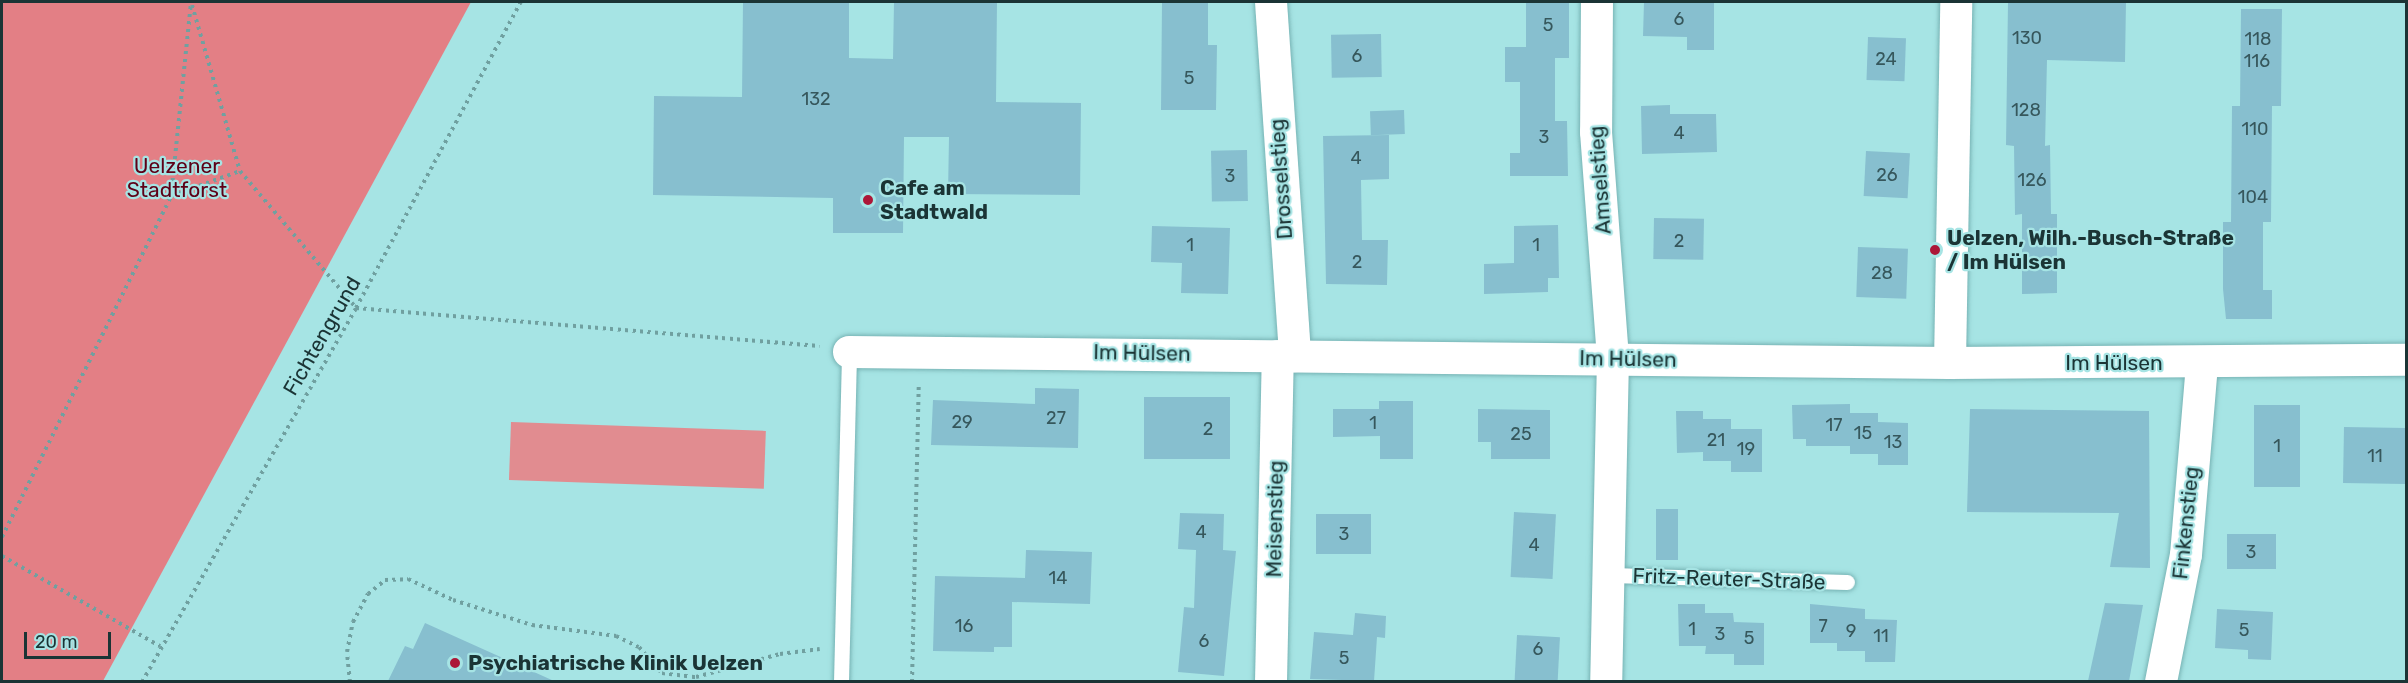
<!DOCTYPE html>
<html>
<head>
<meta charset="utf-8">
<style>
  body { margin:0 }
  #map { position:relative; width:2408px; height:683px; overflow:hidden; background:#a6e4e4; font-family:Rubik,sans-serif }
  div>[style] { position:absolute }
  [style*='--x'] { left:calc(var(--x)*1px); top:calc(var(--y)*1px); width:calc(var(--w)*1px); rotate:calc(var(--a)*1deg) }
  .green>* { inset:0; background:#e18c90; transform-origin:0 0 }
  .forest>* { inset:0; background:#e37f85 }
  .building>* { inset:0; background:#87bfcf; transform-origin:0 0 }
  .path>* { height:4px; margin-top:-2px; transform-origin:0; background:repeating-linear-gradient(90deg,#70a0a0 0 3px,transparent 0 7.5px) }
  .roads { filter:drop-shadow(0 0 2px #77b3b4) drop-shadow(0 0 2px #77b3b4) }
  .lane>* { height:15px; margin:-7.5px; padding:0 7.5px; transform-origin:7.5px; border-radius:7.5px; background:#fff }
  .street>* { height:32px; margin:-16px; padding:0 16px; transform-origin:16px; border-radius:16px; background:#fff }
  .dots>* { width:16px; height:16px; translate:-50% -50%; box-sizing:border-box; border:3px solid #a6e4e4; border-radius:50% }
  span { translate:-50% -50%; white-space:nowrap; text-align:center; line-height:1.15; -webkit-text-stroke:4.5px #a6e4e4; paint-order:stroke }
  .number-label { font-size:18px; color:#36575c }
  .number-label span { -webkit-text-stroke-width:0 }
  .park-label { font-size:21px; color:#5e0017 }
  .street-label { font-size:21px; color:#1b3435 }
  .poi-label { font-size:21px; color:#1b3435; font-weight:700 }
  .left { translate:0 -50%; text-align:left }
  .frame { position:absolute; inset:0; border:3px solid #1b3435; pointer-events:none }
  .scale { position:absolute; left:24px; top:632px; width:87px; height:27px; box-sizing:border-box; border:3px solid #1b3435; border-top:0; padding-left:8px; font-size:18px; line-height:21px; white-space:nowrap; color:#1b3435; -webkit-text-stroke:4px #a6e4e4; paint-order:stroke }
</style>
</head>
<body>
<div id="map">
  <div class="green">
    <i style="left:511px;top:422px;width:255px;height:58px;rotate:2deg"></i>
  </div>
  <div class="forest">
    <i style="clip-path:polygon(2px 2px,471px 2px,103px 681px,2px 681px)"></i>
  </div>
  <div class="building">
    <i style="clip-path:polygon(743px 2px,849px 2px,849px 58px,893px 59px,894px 2px,997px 2px,996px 102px,1081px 103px,1080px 195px,948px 194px,949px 137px,904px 137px,903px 233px,833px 233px,833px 198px,653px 195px,654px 96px,742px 97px)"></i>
    <i style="clip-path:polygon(1162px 2px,1208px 2px,1208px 45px,1217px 45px,1216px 110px,1161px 110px)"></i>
    <i style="clip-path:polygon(1644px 2px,1714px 2px,1714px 50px,1687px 50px,1687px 37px,1643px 36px)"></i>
    <i style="clip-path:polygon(2008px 2px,2126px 2px,2125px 62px,2047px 60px,2045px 146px,2050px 145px,2051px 214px,2057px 214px,2057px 293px,2022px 294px,2022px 214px,2015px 215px,2014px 146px,2006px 145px)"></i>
    <i style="clip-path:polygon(1526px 3px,1569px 3px,1569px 58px,1555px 58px,1555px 121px,1567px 121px,1568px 176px,1510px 176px,1510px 153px,1520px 153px,1520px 82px,1505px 82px,1505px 47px,1526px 47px)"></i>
    <i style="clip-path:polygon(2241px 9px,2282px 9px,2281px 106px,2272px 106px,2271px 222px,2263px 222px,2263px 290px,2272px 290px,2272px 319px,2226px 319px,2223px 289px,2223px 222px,2231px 222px,2232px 106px,2240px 106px)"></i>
    <i style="left:1381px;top:34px;width:43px;height:50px;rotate:89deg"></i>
    <i style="left:1868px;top:37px;width:38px;height:43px;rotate:2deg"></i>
    <i style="clip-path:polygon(1670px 105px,1670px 114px,1716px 114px,1717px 152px,1642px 154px,1641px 106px)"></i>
    <i style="left:1404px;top:110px;width:24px;height:34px;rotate:88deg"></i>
    <i style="clip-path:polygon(1389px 135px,1389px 179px,1361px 180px,1362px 240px,1388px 240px,1387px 285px,1326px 284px,1323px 136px)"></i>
    <i style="left:1247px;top:150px;width:51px;height:36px;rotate:89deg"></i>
    <i style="left:1866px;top:151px;width:44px;height:45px;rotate:3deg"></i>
    <i style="left:1654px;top:218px;width:50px;height:41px;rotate:1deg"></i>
    <i style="clip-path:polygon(1558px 225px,1559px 278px,1548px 278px,1548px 292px,1484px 294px,1484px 264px,1514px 263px,1514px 226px)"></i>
    <i style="clip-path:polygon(1152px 226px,1230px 228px,1228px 294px,1181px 293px,1182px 263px,1151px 262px)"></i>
    <i style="left:1858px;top:247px;width:50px;height:50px;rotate:2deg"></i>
    <i style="clip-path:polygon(1035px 388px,1079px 389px,1078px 448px,931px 445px,933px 400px,1035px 404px)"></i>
    <i style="left:1230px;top:397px;width:62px;height:86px;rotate:90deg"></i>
    <i style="clip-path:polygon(1379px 401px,1413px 401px,1413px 459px,1380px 459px,1380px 436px,1333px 437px,1333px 409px,1379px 409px)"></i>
    <i style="clip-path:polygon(1850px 404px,1850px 413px,1878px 413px,1878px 422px,1908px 423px,1908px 465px,1878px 465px,1878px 454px,1850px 454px,1850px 446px,1806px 446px,1806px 439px,1793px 439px,1792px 405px)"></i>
    <i style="left:2254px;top:405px;width:46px;height:82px"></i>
    <i style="clip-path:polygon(1478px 409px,1550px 410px,1550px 459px,1491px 459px,1491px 442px,1478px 442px)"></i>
    <i style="clip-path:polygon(1970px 409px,2149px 411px,2150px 568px,2110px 567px,2119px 513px,1967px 512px)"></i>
    <i style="clip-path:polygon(1676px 411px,1703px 411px,1703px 419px,1731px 419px,1731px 429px,1762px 429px,1762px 472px,1731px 472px,1731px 461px,1703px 461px,1703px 452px,1677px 453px)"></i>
    <i style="left:2344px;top:427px;width:62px;height:56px;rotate:1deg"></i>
    <i style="left:1656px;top:509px;width:22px;height:51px"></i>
    <i style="left:1514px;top:512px;width:42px;height:65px;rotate:3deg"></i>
    <i style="clip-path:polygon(1180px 513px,1224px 514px,1223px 550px,1236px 551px,1224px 676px,1178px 672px,1184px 607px,1194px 608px,1196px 550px,1178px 549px)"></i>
    <i style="left:1316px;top:514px;width:55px;height:40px"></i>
    <i style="left:2276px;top:534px;width:35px;height:49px;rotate:90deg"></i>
    <i style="clip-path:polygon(1026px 550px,1092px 552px,1090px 604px,1012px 602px,1012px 647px,994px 647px,994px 652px,933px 651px,935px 576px,1025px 578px)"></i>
    <i style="clip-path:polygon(2105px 603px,2143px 605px,2129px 681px,2088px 681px)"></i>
    <i style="clip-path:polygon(1678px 604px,1705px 604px,1705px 613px,1733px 613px,1734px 622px,1764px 623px,1764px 665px,1734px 665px,1734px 654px,1705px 654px,1706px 646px,1679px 646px)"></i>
    <i style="clip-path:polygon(1810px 604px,1865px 609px,1865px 619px,1897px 620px,1895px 662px,1865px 662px,1865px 651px,1837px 651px,1837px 643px,1810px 643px)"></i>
    <i style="clip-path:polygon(2217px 609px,2273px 612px,2271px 660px,2248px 659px,2248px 650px,2215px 648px)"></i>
    <i style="clip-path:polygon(1355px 613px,1386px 616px,1385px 638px,1377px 637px,1374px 681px,1310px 679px,1314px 632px,1353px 635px)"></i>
    <i style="clip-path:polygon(425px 623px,554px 681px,388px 681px,405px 646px,413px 649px)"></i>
    <i style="left:1517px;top:635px;width:43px;height:46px;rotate:3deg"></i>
  </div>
  <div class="path">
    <i style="--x:192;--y:5;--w:173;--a:73.9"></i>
    <i style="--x:171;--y:196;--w:73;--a:-19.9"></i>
    <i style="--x:240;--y:171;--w:180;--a:49.7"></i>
    <i style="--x:356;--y:308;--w:465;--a:4.7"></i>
    <i style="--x:2;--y:537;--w:381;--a:-63.6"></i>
    <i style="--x:171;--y:196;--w:195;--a:-84.1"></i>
    <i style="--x:2;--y:556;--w:182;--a:29.7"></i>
    <i style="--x:142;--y:682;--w:431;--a:-60.2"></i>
    <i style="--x:356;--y:308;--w:348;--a:-61.7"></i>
    <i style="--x:350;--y:682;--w:30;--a:-96"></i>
    <i style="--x:347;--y:652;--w:31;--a:-79"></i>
    <i style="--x:353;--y:622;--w:32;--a:-62"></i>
    <i style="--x:368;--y:594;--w:22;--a:-39"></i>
    <i style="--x:385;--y:580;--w:23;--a:-2"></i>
    <i style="--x:408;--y:579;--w:50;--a:25"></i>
    <i style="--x:453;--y:600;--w:83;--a:17.6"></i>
    <i style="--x:532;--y:625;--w:85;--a:7.5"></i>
    <i style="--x:616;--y:636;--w:25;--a:26"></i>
    <i style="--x:639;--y:647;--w:35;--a:49"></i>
    <i style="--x:662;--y:673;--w:34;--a:7"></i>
    <i style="--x:696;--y:677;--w:87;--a:-15.3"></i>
    <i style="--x:780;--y:654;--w:40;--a:-7.1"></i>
    <i style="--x:912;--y:682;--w:299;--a:-88.7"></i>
  </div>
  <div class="roads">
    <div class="lane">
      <i style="--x:1610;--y:575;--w:237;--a:1.7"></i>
      <i style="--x:841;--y:682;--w:330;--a:-88.6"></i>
    </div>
    <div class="street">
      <i style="--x:1271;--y:2;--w:355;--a:86.1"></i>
      <i style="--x:1597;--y:2;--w:130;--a:90.4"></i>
      <i style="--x:1596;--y:132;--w:227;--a:85.7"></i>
      <i style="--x:1613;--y:358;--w:324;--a:91.2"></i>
      <i style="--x:849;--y:352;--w:1101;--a:0.57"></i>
      <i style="--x:1950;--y:363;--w:456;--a:-0.4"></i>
      <i style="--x:1950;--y:363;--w:361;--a:-89"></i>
      <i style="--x:1271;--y:682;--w:326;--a:-88.8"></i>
      <i style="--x:2161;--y:682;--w:129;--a:-78.9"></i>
      <i style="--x:2186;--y:555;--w:193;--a:-85.2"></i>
    </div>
  </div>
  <div class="dots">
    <i style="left:868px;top:200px;background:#ac1738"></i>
    <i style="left:1935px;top:250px;background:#ac1738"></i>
    <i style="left:455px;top:663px;background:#ac1738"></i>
  </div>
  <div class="number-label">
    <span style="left:1679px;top:19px">6</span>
    <span style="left:1548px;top:25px">5</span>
    <span style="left:2027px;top:38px">130</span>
    <span style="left:2258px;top:39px">118</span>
    <span style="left:1357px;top:56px">6</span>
    <span style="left:1886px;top:59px">24</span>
    <span style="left:2257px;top:61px">116</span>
    <span style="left:1189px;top:78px">5</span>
    <span style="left:816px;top:99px">132</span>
    <span style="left:2026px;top:110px">128</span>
    <span style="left:2255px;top:129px">110</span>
    <span style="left:1679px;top:133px">4</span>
    <span style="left:1544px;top:137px">3</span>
    <span style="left:1356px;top:158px">4</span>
    <span style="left:1887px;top:175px">26</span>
    <span style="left:1230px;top:176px">3</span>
    <span style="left:2032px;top:180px">126</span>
    <span style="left:2253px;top:197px">104</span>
    <span style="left:1679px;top:241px">2</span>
    <span style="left:1190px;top:245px">1</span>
    <span style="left:1536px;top:245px">1</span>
    <span style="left:1357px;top:262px">2</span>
    <span style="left:1882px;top:273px">28</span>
    <span style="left:1056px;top:418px">27</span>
    <span style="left:962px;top:422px">29</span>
    <span style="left:1373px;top:423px">1</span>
    <span style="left:1834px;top:425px">17</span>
    <span style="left:1208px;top:429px">2</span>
    <span style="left:1863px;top:433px">15</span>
    <span style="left:1521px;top:434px">25</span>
    <span style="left:1716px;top:440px">21</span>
    <span style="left:1893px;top:442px">13</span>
    <span style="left:2277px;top:446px">1</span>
    <span style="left:1746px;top:449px">19</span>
    <span style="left:2375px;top:456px">11</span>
    <span style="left:1201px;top:532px">4</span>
    <span style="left:1344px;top:534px">3</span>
    <span style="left:1534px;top:545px">4</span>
    <span style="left:2251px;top:552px">3</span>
    <span style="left:1058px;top:578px">14</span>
    <span style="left:964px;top:626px">16</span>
    <span style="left:1823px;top:626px">7</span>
    <span style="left:1692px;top:629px">1</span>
    <span style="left:2244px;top:630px">5</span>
    <span style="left:1851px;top:631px">9</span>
    <span style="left:1720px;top:634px">3</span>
    <span style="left:1881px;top:636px">11</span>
    <span style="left:1749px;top:638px">5</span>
    <span style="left:1204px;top:641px">6</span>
    <span style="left:1538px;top:649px">6</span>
    <span style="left:1344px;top:658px">5</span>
  </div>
  <div class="park-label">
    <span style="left:177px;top:178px">Uelzener<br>Stadtforst</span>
  </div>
  <div class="street-label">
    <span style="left:1281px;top:179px;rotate:-94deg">Drosselstieg</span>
    <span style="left:1600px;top:180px;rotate:-94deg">Amselstieg</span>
    <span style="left:322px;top:336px;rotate:-60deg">Fichtengrund</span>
    <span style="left:1142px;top:353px;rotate:1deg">Im Hülsen</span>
    <span style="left:1628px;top:359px;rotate:1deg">Im Hülsen</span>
    <span style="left:2114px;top:363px">Im Hülsen</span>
    <span style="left:1275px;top:519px;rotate:-89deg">Meisenstieg</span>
    <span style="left:2186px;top:523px;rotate:-84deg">Finkenstieg</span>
    <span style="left:1729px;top:579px;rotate:2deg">Fritz-Reuter-Straße</span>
  </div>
  <div class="poi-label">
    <span class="left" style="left:880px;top:200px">Cafe am<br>Stadtwald</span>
    <span class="left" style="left:1947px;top:250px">Uelzen, Wilh.-Busch-Straße<br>/ Im Hülsen</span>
    <span class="left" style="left:468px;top:663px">Psychiatrische Klinik Uelzen</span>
  </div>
  <div class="frame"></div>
  <div class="scale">20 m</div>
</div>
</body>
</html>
